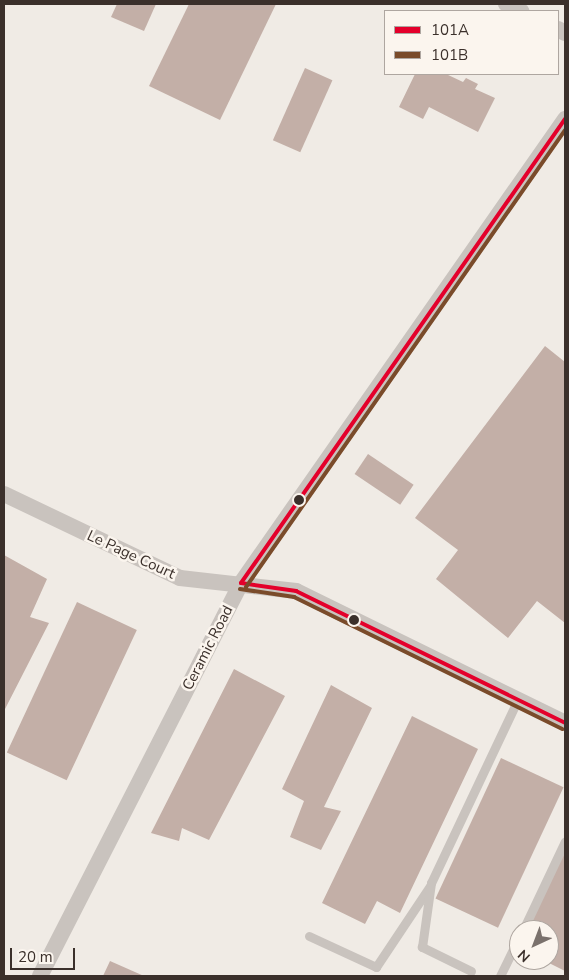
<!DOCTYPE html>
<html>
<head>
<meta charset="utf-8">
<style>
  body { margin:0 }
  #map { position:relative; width:569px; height:980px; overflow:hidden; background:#f0ebe5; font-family:"Nunito Sans",sans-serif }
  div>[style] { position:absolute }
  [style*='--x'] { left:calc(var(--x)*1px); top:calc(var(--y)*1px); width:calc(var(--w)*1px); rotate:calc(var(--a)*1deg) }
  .building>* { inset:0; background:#c3afa7; transform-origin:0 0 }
  .lane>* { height:9px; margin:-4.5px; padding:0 4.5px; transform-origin:4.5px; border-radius:4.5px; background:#c9c3be }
  .street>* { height:16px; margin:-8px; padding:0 8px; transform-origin:8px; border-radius:8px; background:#c9c3be }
  .bus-1>* { height:4px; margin:-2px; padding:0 2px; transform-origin:2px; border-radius:2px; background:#e4002b }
  .bus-2>* { height:4px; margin:-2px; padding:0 2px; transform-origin:2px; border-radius:2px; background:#7a4b2a }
  .dots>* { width:14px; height:14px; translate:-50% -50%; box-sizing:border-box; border:2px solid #fbf5ee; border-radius:50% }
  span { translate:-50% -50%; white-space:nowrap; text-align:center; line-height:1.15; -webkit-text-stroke:5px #fbf5ee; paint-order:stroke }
  .street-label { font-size:15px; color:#3b302b }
  .frame { position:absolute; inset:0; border:5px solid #3b302b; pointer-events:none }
  .legend { position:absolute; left:384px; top:10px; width:175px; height:65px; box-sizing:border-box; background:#fbf5ee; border:1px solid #aea6a0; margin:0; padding:6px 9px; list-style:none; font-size:15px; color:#3b302b }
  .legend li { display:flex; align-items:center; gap:10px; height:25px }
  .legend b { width:25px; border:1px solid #aea6a0 }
  .north { position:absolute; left:509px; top:920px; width:50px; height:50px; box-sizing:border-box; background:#fbf5ee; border:1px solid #aea6a0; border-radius:50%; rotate:223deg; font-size:14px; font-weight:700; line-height:20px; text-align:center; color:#3b302b }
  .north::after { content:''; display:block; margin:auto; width:18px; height:22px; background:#7a716c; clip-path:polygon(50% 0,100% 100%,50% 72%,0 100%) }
  .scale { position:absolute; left:10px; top:948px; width:65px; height:22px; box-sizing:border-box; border:2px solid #3b302b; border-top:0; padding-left:6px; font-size:15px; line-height:18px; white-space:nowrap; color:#3b302b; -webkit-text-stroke:4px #fbf5ee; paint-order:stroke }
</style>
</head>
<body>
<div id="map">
  <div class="building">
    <i style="clip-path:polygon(117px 4px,156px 4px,144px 31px,111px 17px)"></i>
    <i style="clip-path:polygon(189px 4px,276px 4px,220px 120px,149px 86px)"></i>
    <i style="left:305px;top:68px;width:30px;height:79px;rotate:24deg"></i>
    <i style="clip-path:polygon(415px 74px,446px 74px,463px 82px,466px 78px,478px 84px,475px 89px,495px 98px,478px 132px,429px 107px,423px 119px,399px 107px)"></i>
    <i style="clip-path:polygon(545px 346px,565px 362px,565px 623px,537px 601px,508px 638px,436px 579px,458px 550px,415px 518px)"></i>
    <i style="left:368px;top:454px;width:55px;height:24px;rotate:34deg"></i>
    <i style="clip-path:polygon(4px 555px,47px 579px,30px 617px,49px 623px,4px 711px)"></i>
    <i style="left:77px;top:602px;width:66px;height:166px;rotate:25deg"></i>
    <i style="clip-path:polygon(234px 669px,285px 696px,209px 840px,182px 828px,179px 841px,151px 833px)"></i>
    <i style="clip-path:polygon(331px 685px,372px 708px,324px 807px,341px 811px,321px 850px,290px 837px,304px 801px,282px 789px)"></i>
    <i style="clip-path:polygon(412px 716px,478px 749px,400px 913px,377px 901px,365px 924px,322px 903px)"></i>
    <i style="left:501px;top:758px;width:69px;height:155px;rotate:25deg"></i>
    <i style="clip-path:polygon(565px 852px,565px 971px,543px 960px,549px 960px,549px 930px,525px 930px)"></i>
    <i style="clip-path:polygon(110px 961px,144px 976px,103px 976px)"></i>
  </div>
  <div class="lane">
    <i style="--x:523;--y:930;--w:98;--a:-64.7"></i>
    <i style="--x:309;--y:936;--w:74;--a:24.8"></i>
    <i style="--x:376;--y:967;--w:97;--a:-56.3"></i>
    <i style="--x:471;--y:971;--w:55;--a:-153.9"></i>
    <i style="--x:422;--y:947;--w:65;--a:-82"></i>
    <i style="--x:431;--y:883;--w:204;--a:-64.7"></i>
    <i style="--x:500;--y:976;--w:43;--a:-64"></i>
  </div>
  <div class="street">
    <i style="--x:506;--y:4;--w:17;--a:25"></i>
    <i style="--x:558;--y:29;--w:8;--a:30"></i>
    <i style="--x:4;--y:494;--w:195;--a:25.5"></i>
    <i style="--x:180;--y:578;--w:117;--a:6.4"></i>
    <i style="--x:296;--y:591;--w:300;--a:26.1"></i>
    <i style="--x:40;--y:976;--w:441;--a:-62.9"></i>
    <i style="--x:241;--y:583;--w:566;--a:-55.07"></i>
  </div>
  <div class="bus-1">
    <i style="--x:241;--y:583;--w:566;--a:-55.07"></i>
    <i style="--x:241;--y:583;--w:56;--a:8.3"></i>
    <i style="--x:296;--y:591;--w:300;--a:26.1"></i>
  </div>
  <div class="bus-2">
    <i style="--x:246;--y:587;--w:557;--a:-55.08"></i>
    <i style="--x:240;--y:589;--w:55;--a:8.4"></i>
    <i style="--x:294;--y:597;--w:299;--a:26.2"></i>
  </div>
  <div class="dots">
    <i style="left:299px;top:500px;background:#3b302b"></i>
    <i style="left:354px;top:620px;background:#3b302b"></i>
  </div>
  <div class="street-label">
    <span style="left:131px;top:555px;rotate:25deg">Le Page Court</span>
    <span style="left:208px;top:648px;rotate:-63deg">Ceramic Road</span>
  </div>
  <div class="frame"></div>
  <ul class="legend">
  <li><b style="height:6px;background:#e4002b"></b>101A</li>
  <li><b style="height:6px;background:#7a4b2a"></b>101B</li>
  </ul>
  <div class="north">N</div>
  <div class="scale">20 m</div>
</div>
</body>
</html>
